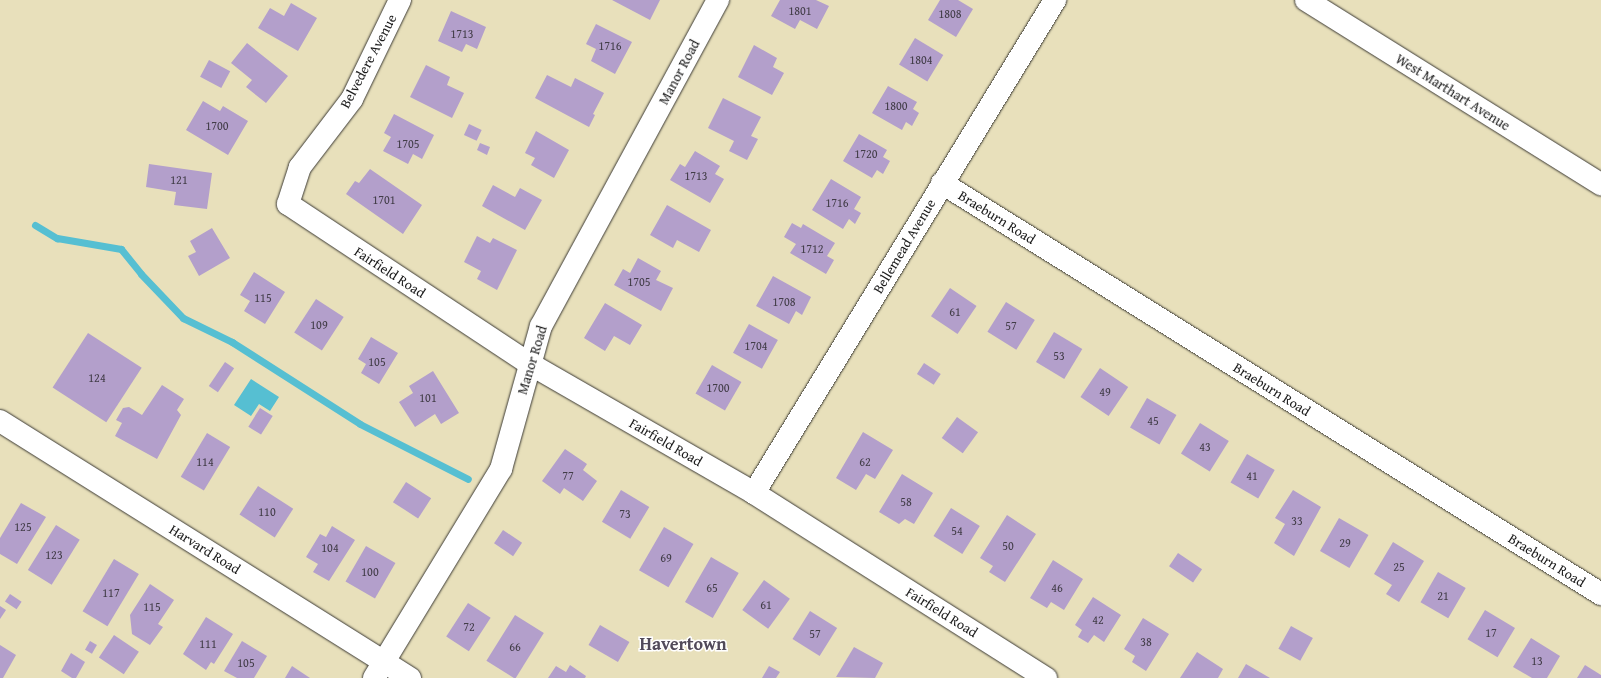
<!DOCTYPE html>
<html>
<head>
<meta charset="utf-8">
<style>
  body { margin:0 }
  #map { position:relative; width:1601px; height:678px; overflow:hidden; background:#e8e0bb; font-family:"Gentium Book Plus",serif }
  div>[style] { position:absolute }
  [style*='--x'] { left:calc(var(--x)*1px); top:calc(var(--y)*1px); width:calc(var(--w)*1px); rotate:calc(var(--a)*1deg) }
  .water>* { inset:0; background:#56bfd2 }
  .stream>* { height:7px; margin:-3.5px; padding:0 3.5px; transform-origin:3.5px; border-radius:3.5px; background:#56bfd2 }
  .building>* { inset:0; background:#b39fcb; transform-origin:0 0 }
  .roads { filter:drop-shadow(0 0 1px #3b3934) drop-shadow(0 0 1px #3b3934) }
  .street>* { height:22px; margin:-11px; padding:0 11px; transform-origin:11px; border-radius:11px; background:#fff }
  span { translate:-50% -50%; white-space:nowrap; text-align:center; line-height:1.15; -webkit-text-stroke:3px #fff; paint-order:stroke }
  .number-label { font-size:12px; color:#423d48 }
  .number-label span { -webkit-text-stroke-width:0 }
  .street-label { font-size:14px; color:#1c1c1c }
  .district-label { font-size:18px; color:#514a59; font-weight:700 }
</style>
</head>
<body>
<div id="map">
  <div class="water">
    <i style="clip-path:polygon(251px 379px,279px 397px,270px 411px,259px 404px,251px 416px,234px 405px)"></i>
  </div>
  <div class="stream">
    <i style="--x:35;--y:225;--w:26;--a:31"></i>
    <i style="--x:57;--y:238;--w:65;--a:9.8"></i>
    <i style="--x:121;--y:249;--w:32;--a:51"></i>
    <i style="--x:141;--y:274;--w:61;--a:46.3"></i>
    <i style="--x:183;--y:318;--w:55;--a:26.1"></i>
    <i style="--x:232;--y:342;--w:152;--a:32.6"></i>
    <i style="--x:360;--y:424;--w:121;--a:27"></i>
  </div>
  <div class="building">
    <i style="clip-path:polygon(612px 0,660px 0,650px 20px)"></i>
    <i style="clip-path:polygon(780px 0,816px 0,829px 6px,817px 29px,800px 20px,795px 29px,771px 16px)"></i>
    <i style="clip-path:polygon(940px 0,958px 0,973px 9px,956px 37px,928px 20px)"></i>
    <i style="clip-path:polygon(291px 3px,317px 18px,298px 51px,258px 28px,270px 8px,284px 16px)"></i>
    <i style="clip-path:polygon(451px 11px,486px 27px,477px 49px,466px 44px,462px 52px,438px 41px)"></i>
    <i style="clip-path:polygon(596px 24px,632px 42px,615px 74px,591px 61px,596px 49px,586px 44px)"></i>
    <i style="left:915px;top:38px;width:33px;height:31px;rotate:31deg"></i>
    <i style="clip-path:polygon(247px 43px,288px 76px,266px 103px,246px 87px,252px 80px,231px 63px)"></i>
    <i style="clip-path:polygon(754px 45px,777px 58px,773px 67px,784px 73px,772px 95px,738px 77px)"></i>
    <i style="left:209px;top:60px;width:24px;height:19px;rotate:28deg"></i>
    <i style="clip-path:polygon(426px 65px,450px 77px,447px 85px,464px 93px,452px 118px,410px 97px)"></i>
    <i style="clip-path:polygon(547px 75px,571px 87px,575px 78px,604px 93px,593px 114px,595px 115px,589px 127px,535px 98px)"></i>
    <i style="clip-path:polygon(888px 86px,917px 102px,913px 109px,919px 113px,912px 126px,906px 122px,902px 130px,872px 113px)"></i>
    <i style="clip-path:polygon(723px 98px,761px 117px,751px 136px,758px 139px,747px 160px,729px 151px,734px 141px,708px 128px)"></i>
    <i style="clip-path:polygon(203px 101px,220px 111px,223px 106px,248px 121px,228px 155px,186px 130px)"></i>
    <i style="clip-path:polygon(394px 114px,434px 135px,422px 159px,413px 154px,408px 164px,383px 151px,391px 137px,384px 133px)"></i>
    <i style="left:469px;top:124px;width:14px;height:12px;rotate:25deg"></i>
    <i style="clip-path:polygon(536px 131px,569px 150px,554px 178px,531px 165px,535px 158px,525px 153px)"></i>
    <i style="clip-path:polygon(859px 134px,887px 150px,883px 157px,890px 161px,883px 174px,877px 170px,872px 178px,843px 161px)"></i>
    <i style="clip-path:polygon(480px 143px,490px 147px,487px 155px,477px 150px)"></i>
    <i style="clip-path:polygon(695px 151px,720px 166px,715px 174px,724px 179px,710px 203px,670px 180px,680px 164px,685px 167px)"></i>
    <i style="clip-path:polygon(149px 164px,212px 173px,207px 209px,174px 205px,176px 192px,146px 187px)"></i>
    <i style="clip-path:polygon(370px 169px,422px 205px,403px 234px,346px 194px,355px 181px,359px 183px)"></i>
    <i style="clip-path:polygon(831px 179px,861px 197px,854px 209px,861px 213px,855px 224px,849px 219px,843px 229px,812px 210px)"></i>
    <i style="clip-path:polygon(493px 185px,515px 197px,520px 188px,542px 200px,525px 230px,482px 206px)"></i>
    <i style="clip-path:polygon(667px 205px,711px 230px,699px 252px,677px 240px,673px 248px,650px 235px)"></i>
    <i style="clip-path:polygon(792px 223px,801px 228px,803px 224px,835px 243px,827px 256px,834px 260px,826px 274px,790px 253px,796px 244px,784px 237px)"></i>
    <i style="clip-path:polygon(212px 228px,230px 258px,199px 276px,188px 256px,196px 252px,190px 241px)"></i>
    <i style="clip-path:polygon(477px 236px,490px 243px,493px 238px,517px 250px,497px 290px,477px 279px,481px 271px,464px 262px)"></i>
    <i style="clip-path:polygon(638px 258px,661px 271px,656px 280px,673px 288px,661px 311px,614px 285px,623px 269px,630px 273px)"></i>
    <i style="clip-path:polygon(254px 272px,285px 292px,265px 324px,244px 311px,250px 301px,240px 295px)"></i>
    <i style="clip-path:polygon(773px 276px,811px 297px,802px 315px,796px 311px,789px 324px,756px 306px)"></i>
    <i style="left:950px;top:288px;width:32px;height:34px;rotate:34deg"></i>
    <i style="left:316px;top:299px;width:33px;height:40px;rotate:33deg"></i>
    <i style="left:1006px;top:302px;width:34px;height:35px;rotate:32deg"></i>
    <i style="clip-path:polygon(605px 303px,642px 325px,630px 345px,614px 336px,605px 351px,584px 338px)"></i>
    <i style="left:749px;top:324px;width:33px;height:33px;rotate:29deg"></i>
    <i style="left:1054px;top:332px;width:33px;height:35px;rotate:31deg"></i>
    <i style="left:88px;top:333px;width:64px;height:65px;rotate:33deg"></i>
    <i style="clip-path:polygon(371px 337px,398px 353px,379px 384px,361px 373px,366px 364px,358px 359px)"></i>
    <i style="left:225px;top:362px;width:11px;height:29px;rotate:34deg"></i>
    <i style="left:924px;top:363px;width:20px;height:13px;rotate:33deg"></i>
    <i style="left:712px;top:365px;width:34px;height:33px;rotate:30deg"></i>
    <i style="left:1100px;top:368px;width:34px;height:35px;rotate:34deg"></i>
    <i style="clip-path:polygon(433px 371px,459px 413px,441px 424px,435px 414px,415px 427px,399px 402px,413px 393px,409px 386px)"></i>
    <i style="clip-path:polygon(162px 385px,184px 399px,177px 410px,181px 415px,157px 459px,115px 436px,122px 423px,116px 420px,123px 408px,129px 407px,142px 415px)"></i>
    <i style="left:1147px;top:398px;width:34px;height:34px;rotate:30deg"></i>
    <i style="left:260px;top:408px;width:15px;height:22px;rotate:32deg"></i>
    <i style="left:957px;top:417px;width:26px;height:26px;rotate:36deg"></i>
    <i style="left:1200px;top:423px;width:34px;height:36px;rotate:32deg"></i>
    <i style="clip-path:polygon(863px 432px,893px 450px,875px 479px,866px 474px,856px 490px,836px 478px)"></i>
    <i style="left:207px;top:433px;width:27px;height:51px;rotate:31deg"></i>
    <i style="clip-path:polygon(565px 449px,587px 464px,583px 470px,597px 481px,583px 501px,564px 488px,560px 494px,542px 481px)"></i>
    <i style="left:1247px;top:454px;width:32px;height:33px;rotate:30deg"></i>
    <i style="clip-path:polygon(902px 474px,933px 493px,914px 524px,905px 519px,899px 524px,879px 512px)"></i>
    <i style="left:406px;top:482px;width:30px;height:24px;rotate:33deg"></i>
    <i style="left:258px;top:486px;width:42px;height:34px;rotate:33deg"></i>
    <i style="left:621px;top:490px;width:33px;height:37px;rotate:31deg"></i>
    <i style="clip-path:polygon(1293px 490px,1321px 507px,1294px 556px,1274px 543px,1285px 524px,1275px 518px)"></i>
    <i style="clip-path:polygon(21px 503px,46px 517px,17px 564px,0 554px,0 538px)"></i>
    <i style="left:951px;top:508px;width:34px;height:33px;rotate:32deg"></i>
    <i style="clip-path:polygon(1007px 515px,1036px 534px,1005px 582px,989px 572px,993px 566px,980px 558px)"></i>
    <i style="left:1339px;top:518px;width:34px;height:38px;rotate:30deg"></i>
    <i style="left:56px;top:525px;width:28px;height:53px;rotate:32deg"></i>
    <i style="clip-path:polygon(332px 526px,355px 540px,329px 581px,313px 572px,318px 564px,306px 557px,320px 534px,326px 537px)"></i>
    <i style="left:664px;top:527px;width:34px;height:50px;rotate:30deg"></i>
    <i style="left:503px;top:530px;width:23px;height:16px;rotate:34deg"></i>
    <i style="clip-path:polygon(1393px 542px,1424px 561px,1399px 602px,1386px 594px,1392px 585px,1374px 574px)"></i>
    <i style="left:366px;top:546px;width:34px;height:41px;rotate:30deg"></i>
    <i style="left:1178px;top:553px;width:29px;height:16px;rotate:34deg"></i>
    <i style="left:711px;top:557px;width:32px;height:52px;rotate:30deg"></i>
    <i style="left:114px;top:559px;width:29px;height:61px;rotate:31deg"></i>
    <i style="clip-path:polygon(1053px 560px,1083px 579px,1064px 610px,1051px 602px,1047px 608px,1030px 598px)"></i>
    <i style="left:1438px;top:572px;width:32px;height:35px;rotate:30deg"></i>
    <i style="left:764px;top:580px;width:32px;height:37px;rotate:36deg"></i>
    <i style="clip-path:polygon(150px 584px,174px 600px,158px 624px,163px 627px,150px 645px,132px 634px,130px 615px)"></i>
    <i style="left:10px;top:594px;width:14px;height:9px;rotate:34deg"></i>
    <i style="clip-path:polygon(1093px 597px,1121px 615px,1104px 642px,1094px 635px,1088px 643px,1078px 637px,1082px 630px,1075px 625px)"></i>
    <i style="left:468px;top:603px;width:27px;height:40px;rotate:33deg"></i>
    <i style="clip-path:polygon(0 606px,6px 610px,0 619px)"></i>
    <i style="left:1485px;top:610px;width:35px;height:34px;rotate:31deg"></i>
    <i style="left:810px;top:611px;width:32px;height:33px;rotate:32deg"></i>
    <i style="left:515px;top:615px;width:34px;height:54px;rotate:32deg"></i>
    <i style="clip-path:polygon(206px 617px,233px 634px,214px 664px,211px 662px,206px 670px,183px 654px)"></i>
    <i style="clip-path:polygon(1143px 618px,1169px 634px,1146px 671px,1132px 662px,1135px 656px,1124px 649px)"></i>
    <i style="left:600px;top:625px;width:34px;height:23px;rotate:30deg"></i>
    <i style="left:1291px;top:626px;width:25px;height:26px;rotate:29deg"></i>
    <i style="left:114px;top:635px;width:30px;height:27px;rotate:34deg"></i>
    <i style="clip-path:polygon(1531px 638px,1560px 656px,1547px 678px,1532px 678px,1513px 667px)"></i>
    <i style="left:90px;top:641px;width:8px;height:10px;rotate:30deg"></i>
    <i style="clip-path:polygon(242px 641px,267px 656px,254px 678px,237px 678px,224px 671px)"></i>
    <i style="clip-path:polygon(0 645px,16px 655px,3px 678px,0 678px)"></i>
    <i style="clip-path:polygon(854px 647px,883px 663px,875px 678px,836px 677px)"></i>
    <i style="clip-path:polygon(1197px 652px,1223px 669px,1218px 678px,1180px 678px)"></i>
    <i style="clip-path:polygon(71px 653px,85px 662px,76px 678px,72px 678px,61px 671px)"></i>
    <i style="clip-path:polygon(1246px 664px,1270px 678px,1238px 678px)"></i>
    <i style="clip-path:polygon(570px 665px,586px 676px,585px 678px,548px 678px,556px 666px,566px 672px)"></i>
    <i style="clip-path:polygon(1585px 665px,1601px 675px,1601px 678px,1577px 678px)"></i>
    <i style="clip-path:polygon(292px 666px,310px 678px,285px 678px)"></i>
    <i style="clip-path:polygon(769px 666px,780px 672px,776px 678px,762px 678px)"></i>
  </div>
  <div class="roads">
    <div class="street">
      <i style="--x:400;--y:0;--w:110;--a:115.9"></i>
      <i style="--x:352;--y:99;--w:86;--a:127.4"></i>
      <i style="--x:300;--y:167;--w:39;--a:108"></i>
      <i style="--x:288;--y:204;--w:290;--a:33.5"></i>
      <i style="--x:530;--y:364;--w:258;--a:29.9"></i>
      <i style="--x:754;--y:493;--w:346;--a:32.4"></i>
      <i style="--x:1306;--y:0;--w:348;--a:32"></i>
      <i style="--x:942;--y:183;--w:777;--a:31.95"></i>
      <i style="--x:0;--y:421;--w:484;--a:32.1"></i>
      <i style="--x:754;--y:493;--w:578;--a:-58.59"></i>
      <i style="--x:374;--y:678;--w:245;--a:-58.7"></i>
      <i style="--x:501;--y:469;--w:148;--a:-74.4"></i>
      <i style="--x:541;--y:326;--w:371;--a:-61.5"></i>
    </div>
  </div>
  <div class="number-label">
    <span style="left:800px;top:11px">1801</span>
    <span style="left:950px;top:14px">1808</span>
    <span style="left:462px;top:34px">1713</span>
    <span style="left:610px;top:46px">1716</span>
    <span style="left:921px;top:60px">1804</span>
    <span style="left:896px;top:106px">1800</span>
    <span style="left:217px;top:126px">1700</span>
    <span style="left:408px;top:144px">1705</span>
    <span style="left:866px;top:154px">1720</span>
    <span style="left:696px;top:176px">1713</span>
    <span style="left:179px;top:180px">121</span>
    <span style="left:384px;top:200px">1701</span>
    <span style="left:837px;top:203px">1716</span>
    <span style="left:812px;top:249px">1712</span>
    <span style="left:639px;top:282px">1705</span>
    <span style="left:263px;top:298px">115</span>
    <span style="left:784px;top:302px">1708</span>
    <span style="left:955px;top:312px">61</span>
    <span style="left:319px;top:325px">109</span>
    <span style="left:1011px;top:326px">57</span>
    <span style="left:756px;top:346px">1704</span>
    <span style="left:1059px;top:356px">53</span>
    <span style="left:377px;top:362px">105</span>
    <span style="left:97px;top:378px">124</span>
    <span style="left:718px;top:388px">1700</span>
    <span style="left:1105px;top:392px">49</span>
    <span style="left:428px;top:398px">101</span>
    <span style="left:1153px;top:421px">45</span>
    <span style="left:1205px;top:447px">43</span>
    <span style="left:205px;top:462px">114</span>
    <span style="left:865px;top:462px">62</span>
    <span style="left:568px;top:476px">77</span>
    <span style="left:1252px;top:476px">41</span>
    <span style="left:906px;top:502px">58</span>
    <span style="left:267px;top:512px">110</span>
    <span style="left:625px;top:514px">73</span>
    <span style="left:1297px;top:521px">33</span>
    <span style="left:23px;top:527px">125</span>
    <span style="left:957px;top:531px">54</span>
    <span style="left:1345px;top:543px">29</span>
    <span style="left:1008px;top:546px">50</span>
    <span style="left:330px;top:548px">104</span>
    <span style="left:54px;top:555px">123</span>
    <span style="left:666px;top:558px">69</span>
    <span style="left:1399px;top:567px">25</span>
    <span style="left:370px;top:572px">100</span>
    <span style="left:712px;top:588px">65</span>
    <span style="left:1057px;top:588px">46</span>
    <span style="left:111px;top:593px">117</span>
    <span style="left:1443px;top:596px">21</span>
    <span style="left:766px;top:605px">61</span>
    <span style="left:152px;top:607px">115</span>
    <span style="left:1098px;top:620px">42</span>
    <span style="left:469px;top:627px">72</span>
    <span style="left:1491px;top:633px">17</span>
    <span style="left:815px;top:634px">57</span>
    <span style="left:1146px;top:642px">38</span>
    <span style="left:208px;top:644px">111</span>
    <span style="left:515px;top:647px">66</span>
    <span style="left:1537px;top:661px">13</span>
    <span style="left:246px;top:663px">105</span>
  </div>
  <div class="street-label">
    <span style="left:368px;top:61px;rotate:-62deg">Belvedere Avenue</span>
    <span style="left:679px;top:72px;rotate:-62deg">Manor Road</span>
    <span style="left:1453px;top:92px;rotate:32deg">West Marthart Avenue</span>
    <span style="left:997px;top:217px;rotate:32deg">Braeburn Road</span>
    <span style="left:904px;top:246px;rotate:-59deg">Bellemead Avenue</span>
    <span style="left:390px;top:272px;rotate:33deg">Fairfield Road</span>
    <span style="left:532px;top:360px;rotate:-73deg">Manor Road</span>
    <span style="left:1272px;top:389px;rotate:32deg">Braeburn Road</span>
    <span style="left:666px;top:442px;rotate:30deg">Fairfield Road</span>
    <span style="left:205px;top:549px;rotate:32deg">Harvard Road</span>
    <span style="left:1547px;top:560px;rotate:32deg">Braeburn Road</span>
    <span style="left:942px;top:612px;rotate:32deg">Fairfield Road</span>
  </div>
  <div class="district-label">
    <span style="left:683px;top:644px">Havertown</span>
  </div>
</div>
</body>
</html>
